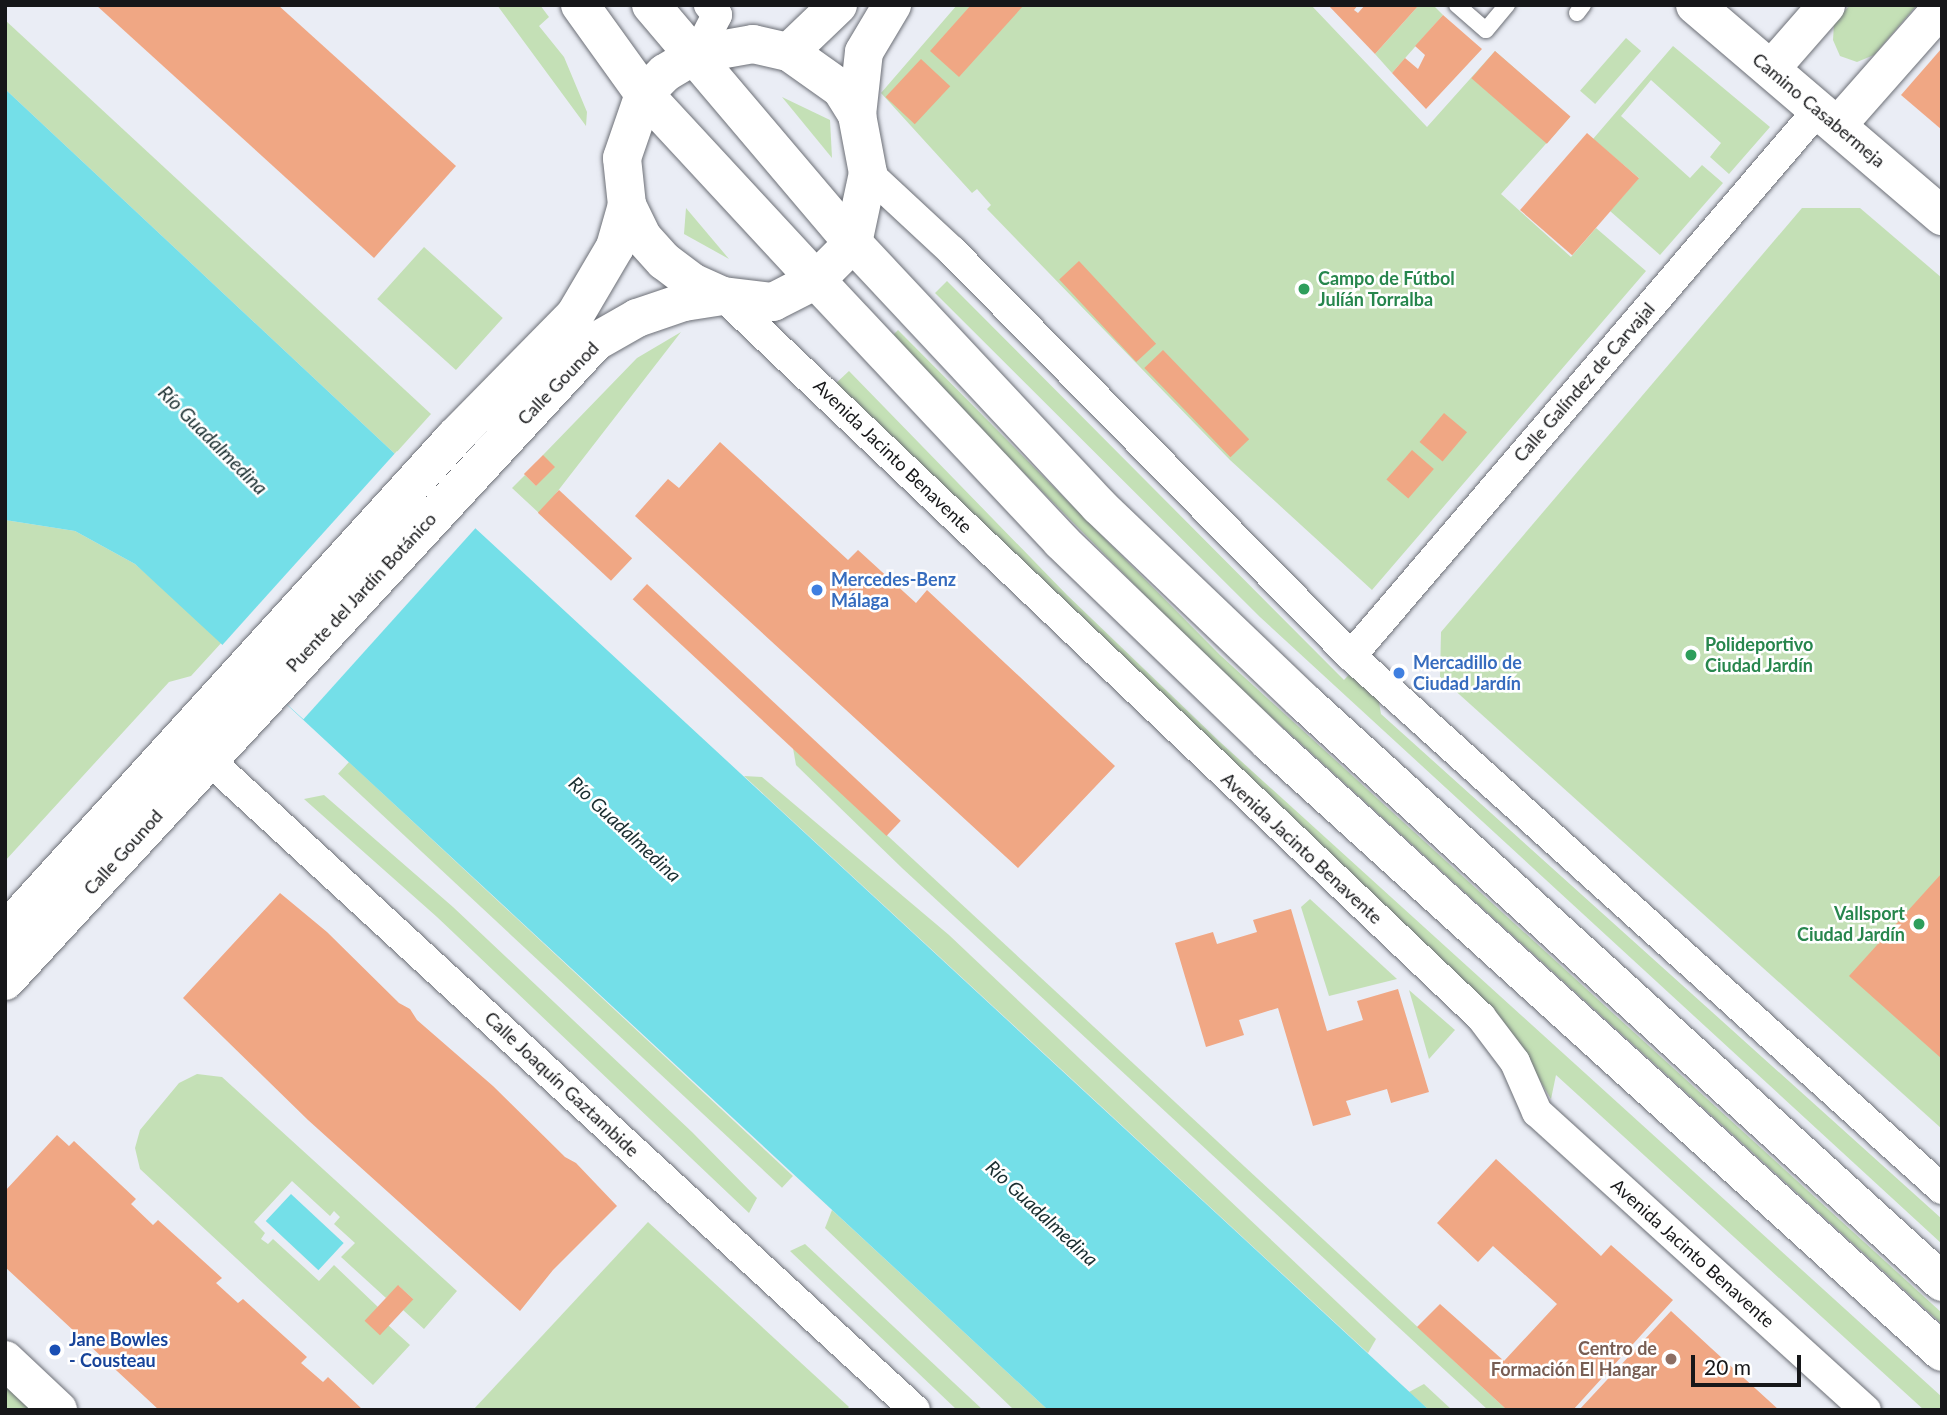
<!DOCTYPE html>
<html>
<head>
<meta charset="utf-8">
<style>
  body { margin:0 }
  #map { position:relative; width:1947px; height:1415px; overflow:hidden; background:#eaedf5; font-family:Lato,sans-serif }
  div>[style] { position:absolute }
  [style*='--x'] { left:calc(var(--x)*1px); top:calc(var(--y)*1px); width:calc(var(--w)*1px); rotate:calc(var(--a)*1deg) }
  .green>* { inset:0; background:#c4e0b6; transform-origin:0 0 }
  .water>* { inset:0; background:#74dfe8; transform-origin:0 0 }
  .pier>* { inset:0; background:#eaedf5; transform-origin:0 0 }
  .building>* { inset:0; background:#f0a784; transform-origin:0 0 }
  .roads { filter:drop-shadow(0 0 2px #6c6f76) drop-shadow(0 0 2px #6c6f76) }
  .service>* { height:16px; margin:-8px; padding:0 8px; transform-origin:8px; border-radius:8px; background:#fff }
  .minor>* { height:30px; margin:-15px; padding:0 15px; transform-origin:15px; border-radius:15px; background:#fff }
  .tertiary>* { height:37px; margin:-18.5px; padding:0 18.5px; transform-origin:18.5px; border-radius:18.5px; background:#fff }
  .secondary>* { height:38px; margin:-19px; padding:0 19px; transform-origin:19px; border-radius:19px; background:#fff }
  .primary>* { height:38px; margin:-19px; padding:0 19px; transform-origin:19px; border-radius:19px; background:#fff }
  .trunk>* { height:38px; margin:-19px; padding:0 19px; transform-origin:19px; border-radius:19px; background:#fff }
  .dots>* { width:19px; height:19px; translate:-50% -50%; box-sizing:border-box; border:4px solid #fff; border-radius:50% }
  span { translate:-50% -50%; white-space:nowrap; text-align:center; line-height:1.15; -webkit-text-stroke:5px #fff; paint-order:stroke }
  .street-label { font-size:18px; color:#161719 }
  .leisure-label { font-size:18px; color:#27864d; font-weight:700 }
  .left { translate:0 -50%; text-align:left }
  .right { translate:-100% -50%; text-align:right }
  .shop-label { font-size:18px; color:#366cbe; font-weight:700 }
  .transit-label { font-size:18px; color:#164399; font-weight:700 }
  .education-label { font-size:18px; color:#785e54; font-weight:700 }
  .water-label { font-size:19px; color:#192d2f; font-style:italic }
  .frame { position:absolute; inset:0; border:7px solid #161719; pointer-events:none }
  .scale { position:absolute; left:1691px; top:1355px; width:110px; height:32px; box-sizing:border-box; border:4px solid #161719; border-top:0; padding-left:9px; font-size:21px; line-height:24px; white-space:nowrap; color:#161719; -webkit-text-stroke:5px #fff; paint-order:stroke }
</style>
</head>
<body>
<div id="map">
  <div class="green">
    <i style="clip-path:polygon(497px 5px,540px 5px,549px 17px,539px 26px,564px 57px,587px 112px,586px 126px)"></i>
    <i style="clip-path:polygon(957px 5px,1311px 5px,1427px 127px,1495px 51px,1570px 117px,1501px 194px,1571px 257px,1596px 228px,1646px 271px,1372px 590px,1230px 460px,987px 209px,991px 205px,977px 189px,972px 193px,881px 93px)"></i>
    <i style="clip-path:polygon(1419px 5px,1433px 5px,1443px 15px,1392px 73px,1375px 54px)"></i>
    <i style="clip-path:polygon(1850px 5px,1917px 5px,1874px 55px,1857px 62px,1840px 56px,1833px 40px,1834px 23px)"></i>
    <i style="clip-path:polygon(5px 20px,431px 414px,395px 454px,5px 89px)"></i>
    <i style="left:1626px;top:38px;width:20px;height:70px;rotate:41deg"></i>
    <i style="clip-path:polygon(1673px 46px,1770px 127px,1729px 174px,1710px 157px,1721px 143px,1651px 80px,1621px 116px,1690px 178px,1702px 165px,1723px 183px,1660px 255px,1610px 211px,1639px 178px,1593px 139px)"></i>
    <i style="clip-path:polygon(782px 97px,830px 120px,832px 158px)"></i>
    <i style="clip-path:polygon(686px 208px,729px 259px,684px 234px)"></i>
    <i style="clip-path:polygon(1802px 208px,1860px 208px,1942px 278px,1942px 1129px,1440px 677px,1441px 632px)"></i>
    <i style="left:424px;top:247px;width:106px;height:70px;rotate:42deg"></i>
    <i style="clip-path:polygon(947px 281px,1344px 680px,1354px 669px,1378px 697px,1381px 714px,1942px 1219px,1942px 1244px,1260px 617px,935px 293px)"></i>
    <i style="clip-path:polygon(898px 330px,1220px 655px,1942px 1313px,1942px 1324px,1214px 665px,955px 403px,893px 335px)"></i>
    <i style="clip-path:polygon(681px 332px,540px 514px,512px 488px,525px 475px,536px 486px,543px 455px,637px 358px)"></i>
    <i style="clip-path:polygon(849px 371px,1067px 595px,1220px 742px,1942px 1397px,1942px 1410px,1924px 1410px,1556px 1075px,1551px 1099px,1514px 1037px,834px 385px)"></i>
    <i style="clip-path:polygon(5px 520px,75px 531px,135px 564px,223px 641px,191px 676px,169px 682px,5px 861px)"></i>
    <i style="clip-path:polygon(793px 748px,1339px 1254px,1507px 1410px,1488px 1410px,902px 868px,796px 765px)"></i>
    <i style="left:349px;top:762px;width:607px;height:16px;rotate:43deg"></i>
    <i style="clip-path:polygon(744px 776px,762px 777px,949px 935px,1376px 1339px,1368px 1353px)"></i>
    <i style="clip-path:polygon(324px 795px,453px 907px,692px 1132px,757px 1198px,749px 1213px,437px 917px,304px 799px)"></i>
    <i style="clip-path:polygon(1310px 899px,1397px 979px,1329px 996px,1301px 907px)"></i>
    <i style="clip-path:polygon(1409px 990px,1455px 1030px,1429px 1059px)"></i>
    <i style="clip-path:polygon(197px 1074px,222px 1077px,457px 1291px,424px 1329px,403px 1310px,413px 1299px,399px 1286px,386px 1298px,341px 1257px,355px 1243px,334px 1224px,340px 1217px,334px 1211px,330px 1216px,292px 1181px,254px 1222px,265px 1233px,261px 1239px,268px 1244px,273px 1239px,319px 1281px,334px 1265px,378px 1307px,366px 1321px,380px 1334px,388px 1325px,410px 1345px,373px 1385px,140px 1169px,135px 1148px,140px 1130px,179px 1083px)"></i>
    <i style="clip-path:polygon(832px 1210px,1048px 1410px,1014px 1410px,825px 1228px)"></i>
    <i style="clip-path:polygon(648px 1222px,849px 1407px,846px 1410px,473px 1410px)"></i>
    <i style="clip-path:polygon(805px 1244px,983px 1410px,957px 1410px,790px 1251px)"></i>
    <i style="clip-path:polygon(5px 1384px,33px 1410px,5px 1410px)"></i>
    <i style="clip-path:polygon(1424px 1384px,1452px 1410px,1429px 1410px,1409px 1392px)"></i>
  </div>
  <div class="water">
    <i style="clip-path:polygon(5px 89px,395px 454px,1429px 1410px,1048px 1410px,135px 564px,75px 531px,5px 520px)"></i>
    <i style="left:291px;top:1194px;width:72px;height:37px;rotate:43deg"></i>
  </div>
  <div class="pier">
    <i style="left:397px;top:451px;width:110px;height:262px;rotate:42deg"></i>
  </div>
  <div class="building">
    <i style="clip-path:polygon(96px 5px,278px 5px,456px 166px,374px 258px)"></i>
    <i style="clip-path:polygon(971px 5px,1024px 5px,959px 77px,930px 51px)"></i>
    <i style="clip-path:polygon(1328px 5px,1358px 5px,1354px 10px,1358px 13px,1365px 5px,1419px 5px,1375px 54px)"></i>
    <i style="clip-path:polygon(1443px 15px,1482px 49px,1426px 109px,1392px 73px,1405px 58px,1418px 69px,1425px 55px,1415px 46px)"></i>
    <i style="clip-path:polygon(1942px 48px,1942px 130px,1901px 95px)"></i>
    <i style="left:1495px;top:51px;width:100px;height:36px;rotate:41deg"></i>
    <i style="left:921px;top:59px;width:40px;height:52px;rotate:43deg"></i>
    <i style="left:1587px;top:133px;width:69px;height:102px;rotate:41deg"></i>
    <i style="left:1079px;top:261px;width:113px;height:27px;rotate:47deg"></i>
    <i style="left:1163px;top:350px;width:124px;height:26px;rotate:46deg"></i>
    <i style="left:1444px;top:413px;width:30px;height:38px;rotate:40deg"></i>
    <i style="clip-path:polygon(720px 442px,848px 560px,858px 550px,916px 603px,927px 590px,1115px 766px,1018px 868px,635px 516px,668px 479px,679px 488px)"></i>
    <i style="left:1412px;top:450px;width:29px;height:39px;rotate:41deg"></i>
    <i style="left:543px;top:455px;width:17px;height:27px;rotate:45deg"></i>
    <i style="left:559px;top:490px;width:100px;height:31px;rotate:43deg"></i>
    <i style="left:647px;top:584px;width:347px;height:21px;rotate:43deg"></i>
    <i style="clip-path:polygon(1942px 873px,1942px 1059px,1849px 976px)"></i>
    <i style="clip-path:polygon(280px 893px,327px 932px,399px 1003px,410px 1009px,417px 1020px,493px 1086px,565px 1157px,576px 1163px,617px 1206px,553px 1270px,520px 1311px,308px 1120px,183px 998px)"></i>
    <i style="clip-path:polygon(1291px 909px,1327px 1031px,1363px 1020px,1357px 1001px,1398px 989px,1429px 1092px,1391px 1103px,1387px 1089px,1346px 1101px,1351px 1115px,1313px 1126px,1278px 1008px,1239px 1020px,1244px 1035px,1206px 1047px,1175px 943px,1213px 932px,1217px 944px,1257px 932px,1253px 920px)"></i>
    <i style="clip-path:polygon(57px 1135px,69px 1146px,74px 1141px,136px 1199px,131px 1204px,153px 1225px,158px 1220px,222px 1278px,216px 1283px,238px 1303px,243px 1299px,307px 1357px,301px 1363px,323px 1382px,328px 1377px,363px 1410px,159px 1410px,5px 1267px,5px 1191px)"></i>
    <i style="clip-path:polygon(1496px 1159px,1601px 1256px,1611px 1245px,1673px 1300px,1573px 1410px,1507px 1410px,1417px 1327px,1440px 1304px,1504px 1361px,1557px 1304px,1493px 1246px,1478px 1262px,1437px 1223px)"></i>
    <i style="left:398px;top:1285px;width:21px;height:49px;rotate:43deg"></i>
    <i style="clip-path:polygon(1671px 1311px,1711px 1348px,1779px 1410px,1579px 1410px)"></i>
  </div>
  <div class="roads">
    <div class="service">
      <i style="--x:1457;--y:5;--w:38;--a:41"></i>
      <i style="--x:1486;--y:30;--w:33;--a:-50"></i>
      <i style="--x:1577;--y:13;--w:10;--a:-53"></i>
    </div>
    <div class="minor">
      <i style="--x:697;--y:54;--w:44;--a:-62.9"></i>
      <i style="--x:717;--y:15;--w:13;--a:-129"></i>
      <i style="--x:868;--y:173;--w:115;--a:42.9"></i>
      <i style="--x:952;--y:251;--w:569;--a:45.43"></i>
      <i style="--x:1351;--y:656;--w:796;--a:42.05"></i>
      <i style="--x:723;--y:296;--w:1046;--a:43.57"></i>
      <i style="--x:1481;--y:1017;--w:56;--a:52.9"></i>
      <i style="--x:1515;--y:1062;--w:55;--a:66.3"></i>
      <i style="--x:1537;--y:1112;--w:444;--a:42.2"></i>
      <i style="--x:1351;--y:656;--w:718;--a:-49.46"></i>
      <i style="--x:208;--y:759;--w:961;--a:42.64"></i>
    </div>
    <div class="tertiary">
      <i style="--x:1770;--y:69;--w:85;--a:-48.8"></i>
      <i style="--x:1837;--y:125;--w:159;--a:-48.6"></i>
    </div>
    <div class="secondary">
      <i style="--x:1695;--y:5;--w:325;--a:40.5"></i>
      <i style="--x:5;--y:1360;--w:73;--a:43.3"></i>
    </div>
    <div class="primary">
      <i style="--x:753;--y:44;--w:37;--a:13"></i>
      <i style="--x:789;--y:52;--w:64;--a:35.4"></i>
      <i style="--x:841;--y:89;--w:31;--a:58"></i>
      <i style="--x:857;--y:115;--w:59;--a:79.3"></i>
      <i style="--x:868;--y:173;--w:72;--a:102.1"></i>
      <i style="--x:853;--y:243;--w:52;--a:135"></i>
      <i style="--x:816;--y:280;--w:48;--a:152.9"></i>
      <i style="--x:773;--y:302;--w:50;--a:-173.2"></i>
      <i style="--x:723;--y:296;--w:34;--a:-156"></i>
      <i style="--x:692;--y:282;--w:35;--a:-143"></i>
      <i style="--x:664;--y:261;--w:31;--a:-132"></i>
      <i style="--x:643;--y:238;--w:37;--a:-116"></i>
      <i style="--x:627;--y:205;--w:47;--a:-96.1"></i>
      <i style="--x:622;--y:158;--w:68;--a:-71"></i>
      <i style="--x:644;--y:94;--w:30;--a:-45"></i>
      <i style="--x:665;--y:73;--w:37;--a:-31"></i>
      <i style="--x:697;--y:54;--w:57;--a:-10.1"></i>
      <i style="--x:789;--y:52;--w:68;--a:-43.8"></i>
      <i style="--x:857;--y:115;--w:63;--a:-83.7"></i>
      <i style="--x:864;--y:52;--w:55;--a:-59.2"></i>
      <i style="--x:853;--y:243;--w:360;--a:46.9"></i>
      <i style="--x:1099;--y:506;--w:281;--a:43.7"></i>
      <i style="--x:1302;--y:700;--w:865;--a:42.28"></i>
      <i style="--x:816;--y:280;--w:358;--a:46.8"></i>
      <i style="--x:1061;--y:541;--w:289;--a:44"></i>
      <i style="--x:1269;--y:742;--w:908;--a:42.19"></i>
      <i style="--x:5;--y:932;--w:669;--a:-47.73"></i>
      <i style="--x:455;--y:437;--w:171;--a:-45.5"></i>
      <i style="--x:575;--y:315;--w:79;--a:-59.5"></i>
      <i style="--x:615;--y:247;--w:44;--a:-74.1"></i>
      <i style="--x:5;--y:981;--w:870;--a:-47.28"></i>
      <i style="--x:595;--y:342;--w:48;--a:-29.7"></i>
      <i style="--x:637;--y:318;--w:50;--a:-18.8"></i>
      <i style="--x:684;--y:302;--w:39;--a:-9"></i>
    </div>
    <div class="trunk">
      <i style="--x:580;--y:5;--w:110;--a:54.3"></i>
      <i style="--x:644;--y:94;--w:253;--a:47.2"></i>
      <i style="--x:651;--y:5;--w:312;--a:49.7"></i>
    </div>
  </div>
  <div class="dots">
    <i style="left:1304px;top:289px;background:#2e9e5b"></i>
    <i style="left:817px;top:590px;background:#3f7fe0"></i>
    <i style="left:1691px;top:655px;background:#2e9e5b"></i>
    <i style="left:1399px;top:673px;background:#3f7fe0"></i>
    <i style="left:1919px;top:924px;background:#2e9e5b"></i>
    <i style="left:55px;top:1350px;background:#1a4fb4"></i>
    <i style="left:1671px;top:1359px;background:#8d6e63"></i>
  </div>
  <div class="street-label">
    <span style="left:1819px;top:110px;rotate:40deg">Camino Casabermeja</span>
    <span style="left:1584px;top:382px;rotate:-49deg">Calle Galíndez de Carvajal</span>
    <span style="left:558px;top:383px;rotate:-46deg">Calle Gounod</span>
    <span style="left:893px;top:456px;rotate:44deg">Avenida Jacinto Benavente</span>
    <span style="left:361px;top:592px;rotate:-47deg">Puente del Jardín Botánico</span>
    <span style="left:1302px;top:848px;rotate:43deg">Avenida Jacinto Benavente</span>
    <span style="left:123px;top:852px;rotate:-48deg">Calle Gounod</span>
    <span style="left:562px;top:1084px;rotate:43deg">Calle Joaquín Gaztambide</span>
    <span style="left:1693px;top:1253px;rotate:42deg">Avenida Jacinto Benavente</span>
  </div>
  <div class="leisure-label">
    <span class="left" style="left:1318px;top:289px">Campo de Fútbol<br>Julíán Torralba</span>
    <span class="left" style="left:1705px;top:655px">Polideportivo<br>Ciudad Jardín</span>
    <span class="right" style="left:1905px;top:924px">Vallsport<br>Ciudad Jardín</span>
  </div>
  <div class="shop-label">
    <span class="left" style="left:831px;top:590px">Mercedes-Benz<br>Málaga</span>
    <span class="left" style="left:1413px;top:673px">Mercadillo de<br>Ciudad Jardín</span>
  </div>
  <div class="transit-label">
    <span class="left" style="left:69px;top:1350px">Jane Bowles<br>- Cousteau</span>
  </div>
  <div class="education-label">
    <span class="right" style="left:1657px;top:1359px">Centro de<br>Formación El Hangar</span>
  </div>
  <div class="water-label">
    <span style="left:213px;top:440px;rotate:45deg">Río Guadalmedina</span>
    <span style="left:625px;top:829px;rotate:43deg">Río Guadalmedina</span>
    <span style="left:1042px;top:1213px;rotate:43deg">Río Guadalmedina</span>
  </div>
  <div class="frame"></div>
  <div class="scale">20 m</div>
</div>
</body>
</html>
